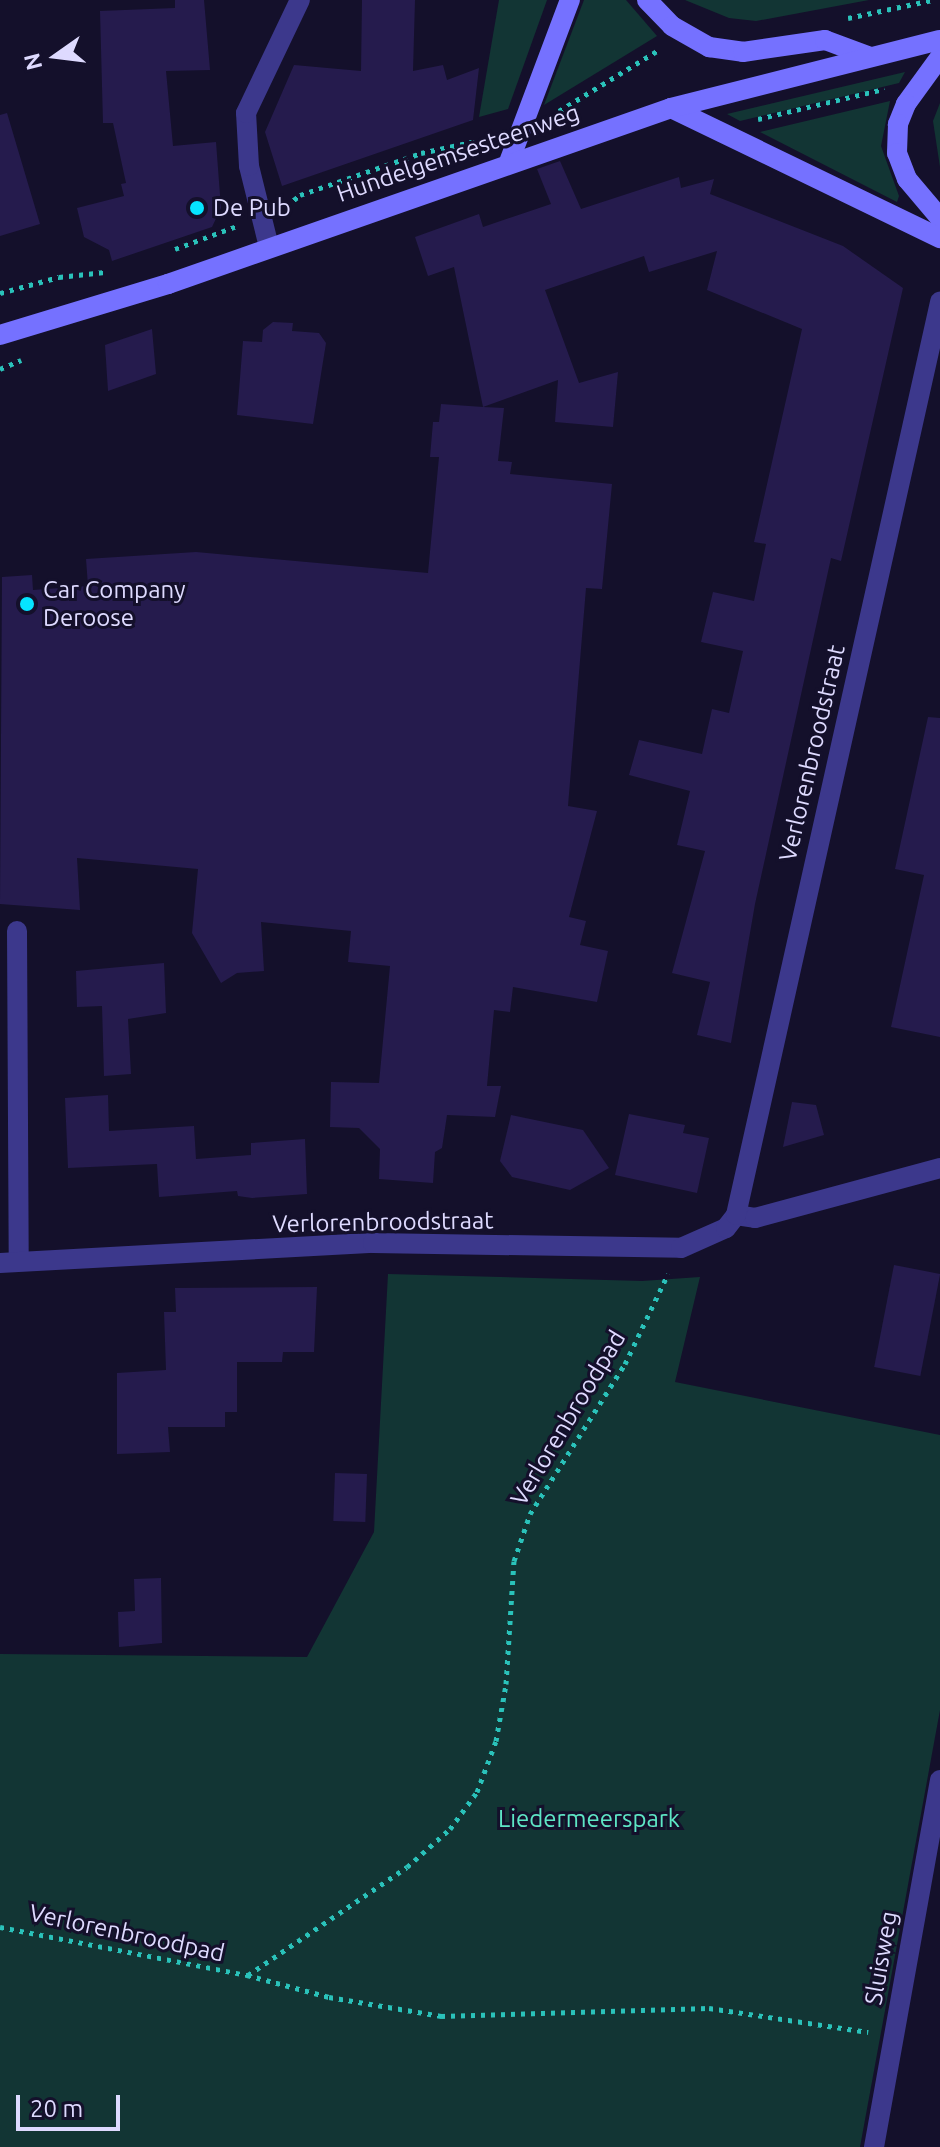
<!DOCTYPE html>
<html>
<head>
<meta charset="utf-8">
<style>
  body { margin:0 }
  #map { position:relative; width:940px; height:2147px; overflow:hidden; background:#14102b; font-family:Ubuntu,sans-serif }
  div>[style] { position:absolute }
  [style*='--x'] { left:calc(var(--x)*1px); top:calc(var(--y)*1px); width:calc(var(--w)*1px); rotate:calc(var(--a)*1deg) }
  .green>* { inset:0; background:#123534 }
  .building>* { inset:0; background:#251b4d; transform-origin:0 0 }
  .path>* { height:5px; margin-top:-2.5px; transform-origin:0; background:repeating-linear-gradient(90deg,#2ac2ba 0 4px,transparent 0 10px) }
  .street>* { height:20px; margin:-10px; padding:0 10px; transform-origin:10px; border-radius:10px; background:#3c388c }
  .secondary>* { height:20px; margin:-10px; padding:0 10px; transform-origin:10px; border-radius:10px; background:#7571ff }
  .dots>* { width:22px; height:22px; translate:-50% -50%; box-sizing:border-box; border:4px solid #14102b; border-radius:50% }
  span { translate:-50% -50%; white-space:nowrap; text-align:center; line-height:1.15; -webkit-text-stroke:6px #14102b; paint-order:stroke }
  .street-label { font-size:24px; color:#dedaff }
  .poi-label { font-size:24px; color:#dedaff }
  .left { translate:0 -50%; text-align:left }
  .park-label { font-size:24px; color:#5ee6c5 }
  .north { position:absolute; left:16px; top:16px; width:80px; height:80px; -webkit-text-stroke:6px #14102b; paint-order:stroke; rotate:256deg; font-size:22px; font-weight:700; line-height:32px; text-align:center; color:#dedaff }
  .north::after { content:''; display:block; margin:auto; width:28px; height:36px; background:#dedaff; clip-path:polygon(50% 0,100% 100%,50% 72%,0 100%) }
  .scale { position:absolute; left:16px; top:2095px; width:104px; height:36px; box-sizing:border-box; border:4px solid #dedaff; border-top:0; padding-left:10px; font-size:24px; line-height:28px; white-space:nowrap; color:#dedaff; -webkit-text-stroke:6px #14102b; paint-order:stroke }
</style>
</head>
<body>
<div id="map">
  <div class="green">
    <i style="clip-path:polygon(499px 0,547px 0,508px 109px,479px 117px)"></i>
    <i style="clip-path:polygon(584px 0,626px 0,657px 36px,544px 105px)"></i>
    <i style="clip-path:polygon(685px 0,869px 0,756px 21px,729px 18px)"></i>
    <i style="clip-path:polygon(905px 72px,899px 83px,740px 121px,727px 114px)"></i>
    <i style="clip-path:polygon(890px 101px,881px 146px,899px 196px,897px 202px,760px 132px)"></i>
    <i style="clip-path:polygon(940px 103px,940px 167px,933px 121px)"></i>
    <i style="clip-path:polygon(388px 1274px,642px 1281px,700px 1277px,675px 1382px,940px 1435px,940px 1710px,860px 2147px,0 2147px,0 1654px,307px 1657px,374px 1532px)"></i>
  </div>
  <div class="building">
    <i style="clip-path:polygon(175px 0,204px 0,210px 70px,166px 71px,173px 146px,216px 142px,221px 208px,212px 227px,112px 261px,109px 250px,84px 237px,77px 208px,124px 196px,121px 184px,126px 183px,113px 123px,103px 123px,100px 11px,175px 8px)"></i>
    <i style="clip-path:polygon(362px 0,415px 0,413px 71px,443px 65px,447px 80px,479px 68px,473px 120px,282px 186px,265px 132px,294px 65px,361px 71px)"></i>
    <i style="clip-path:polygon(7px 113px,40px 224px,0 236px,0 115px)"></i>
    <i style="clip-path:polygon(560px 161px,581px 209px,679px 177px,681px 188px,714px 179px,710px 194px,843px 246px,903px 288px,841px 561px,831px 558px,755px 904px,731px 1043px,697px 1035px,710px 982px,672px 973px,705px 851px,677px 845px,690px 791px,629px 775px,639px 740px,702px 754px,712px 709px,729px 713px,743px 651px,701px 642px,713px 592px,754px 601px,766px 544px,754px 542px,802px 329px,707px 290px,717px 251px,649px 272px,644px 256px,545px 290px,579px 383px,618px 372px,613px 427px,555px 422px,558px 380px,483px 407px,504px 408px,498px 461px,512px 462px,510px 474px,612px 484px,602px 589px,586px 588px,568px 806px,597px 811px,569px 917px,586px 921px,580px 945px,608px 951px,597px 1002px,513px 987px,510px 1012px,494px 1010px,487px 1086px,501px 1086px,495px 1117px,447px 1115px,442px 1148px,435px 1152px,433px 1183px,379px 1179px,380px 1149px,359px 1128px,330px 1127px,331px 1082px,379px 1083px,390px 966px,348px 962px,351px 931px,261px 922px,264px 971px,237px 973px,221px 983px,192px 933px,198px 869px,77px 858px,80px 910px,0 904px,2px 577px,32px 575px,33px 590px,88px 586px,86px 559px,196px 552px,428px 573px,439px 457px,430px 457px,433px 422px,439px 422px,441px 404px,483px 407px,454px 267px,428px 276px,415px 237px,479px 214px,483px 227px,551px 204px,537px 169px)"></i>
    <i style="clip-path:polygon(273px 322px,293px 323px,292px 331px,319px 333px,326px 343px,313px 424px,237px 415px,243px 341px,262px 342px,263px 330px)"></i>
    <i style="clip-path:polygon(152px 329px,156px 374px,108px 391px,105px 345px)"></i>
    <i style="clip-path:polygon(928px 717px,940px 718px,940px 1037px,891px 1027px,924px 875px,895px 869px)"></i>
    <i style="clip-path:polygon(164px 963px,166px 1013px,128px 1019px,131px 1074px,104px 1076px,102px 1006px,77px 1007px,76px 971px)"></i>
    <i style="clip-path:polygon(108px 1095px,109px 1131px,194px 1126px,196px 1159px,251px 1155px,251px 1143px,305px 1139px,307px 1194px,252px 1198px,238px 1196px,237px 1191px,159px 1197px,157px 1164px,68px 1168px,65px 1098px)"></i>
    <i style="clip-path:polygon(792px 1102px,816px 1105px,824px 1135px,783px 1147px)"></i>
    <i style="clip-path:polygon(629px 1114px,685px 1125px,683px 1133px,709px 1138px,697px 1193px,615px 1175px)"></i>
    <i style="clip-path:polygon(511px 1115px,583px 1130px,609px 1168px,570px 1190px,512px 1177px,500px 1161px)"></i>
    <i style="left:894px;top:1265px;width:47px;height:104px;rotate:11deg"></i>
    <i style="clip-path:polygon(317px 1287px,314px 1352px,283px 1352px,282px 1362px,237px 1362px,237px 1412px,225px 1412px,225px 1427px,168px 1427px,170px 1452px,117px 1454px,117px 1373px,166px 1370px,164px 1312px,176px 1312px,175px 1288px)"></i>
    <i style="left:335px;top:1473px;width:32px;height:48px;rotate:2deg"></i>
    <i style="clip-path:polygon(161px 1578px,162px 1643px,119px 1647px,118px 1612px,135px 1611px,134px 1579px)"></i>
  </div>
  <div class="path">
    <i style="--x:848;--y:18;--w:86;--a:-12.1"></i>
    <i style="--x:559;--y:111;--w:119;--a:-31.5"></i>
    <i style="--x:758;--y:119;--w:130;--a:-13.4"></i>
    <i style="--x:286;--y:206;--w:18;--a:-38"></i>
    <i style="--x:300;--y:195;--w:128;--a:-19.1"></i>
    <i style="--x:421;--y:153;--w:52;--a:-12.2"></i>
    <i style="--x:472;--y:142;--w:8;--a:30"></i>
    <i style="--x:175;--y:249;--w:66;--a:-20.4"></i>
    <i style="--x:0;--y:293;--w:61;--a:-15.2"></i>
    <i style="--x:59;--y:277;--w:46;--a:-6.2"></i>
    <i style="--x:0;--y:369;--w:23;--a:-23"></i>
    <i style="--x:0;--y:1927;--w:252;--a:11"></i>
    <i style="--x:247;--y:1975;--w:85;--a:15"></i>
    <i style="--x:329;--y:1997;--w:114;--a:9.6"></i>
    <i style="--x:441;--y:2016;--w:268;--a:-1.7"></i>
    <i style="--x:709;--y:2008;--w:161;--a:8.6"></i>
    <i style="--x:248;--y:1975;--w:192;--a:-34.2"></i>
    <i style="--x:407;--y:1867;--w:57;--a:-41.5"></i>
    <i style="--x:450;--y:1829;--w:46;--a:-53.9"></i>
    <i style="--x:477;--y:1792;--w:54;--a:-69.6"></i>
    <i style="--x:496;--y:1741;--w:58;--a:-80"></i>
    <i style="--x:506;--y:1684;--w:123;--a:-86.3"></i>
    <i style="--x:514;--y:1561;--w:50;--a:-71.2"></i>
    <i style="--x:530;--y:1514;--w:178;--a:-57.7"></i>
    <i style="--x:625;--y:1364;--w:100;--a:-64.5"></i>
  </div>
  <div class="street">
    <i style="--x:269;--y:247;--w:83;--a:-103.9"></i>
    <i style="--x:249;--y:166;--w:53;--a:-93.2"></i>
    <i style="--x:246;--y:113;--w:125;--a:-64.5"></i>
    <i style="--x:17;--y:931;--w:330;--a:89.7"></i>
    <i style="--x:736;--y:1215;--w:19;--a:9"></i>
    <i style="--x:755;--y:1218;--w:192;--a:-15.1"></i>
    <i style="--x:0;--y:1263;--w:374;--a:-3.1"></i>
    <i style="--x:373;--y:1243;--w:308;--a:0.9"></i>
    <i style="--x:681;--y:1248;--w:49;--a:-24"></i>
    <i style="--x:726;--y:1228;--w:16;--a:-52"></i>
    <i style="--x:736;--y:1215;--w:936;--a:-77.4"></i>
    <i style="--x:874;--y:2147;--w:373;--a:-79.8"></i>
  </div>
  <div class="secondary">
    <i style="--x:647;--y:0;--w:36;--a:46"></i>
    <i style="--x:672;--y:26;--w:43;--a:29.6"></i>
    <i style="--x:709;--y:47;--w:34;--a:8"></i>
    <i style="--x:743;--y:52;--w:83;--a:-8.3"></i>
    <i style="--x:825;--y:40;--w:46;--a:20.4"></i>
    <i style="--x:940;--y:57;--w:58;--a:125.9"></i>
    <i style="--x:906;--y:104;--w:22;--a:112"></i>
    <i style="--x:898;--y:124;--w:29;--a:92"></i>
    <i style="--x:897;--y:153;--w:28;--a:69"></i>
    <i style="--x:907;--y:179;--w:51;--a:49.8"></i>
    <i style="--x:671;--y:108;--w:299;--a:25.8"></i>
    <i style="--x:509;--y:162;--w:173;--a:-69.4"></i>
    <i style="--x:0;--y:335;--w:176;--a:-16.9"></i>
    <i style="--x:168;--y:284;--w:533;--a:-19.28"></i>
    <i style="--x:671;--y:108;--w:277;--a:-14.2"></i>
  </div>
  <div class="dots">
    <i style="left:197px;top:208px;background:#06e4ff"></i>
    <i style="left:27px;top:604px;background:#06e4ff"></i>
  </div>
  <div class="street-label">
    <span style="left:458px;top:153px;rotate:-19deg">Hundelgemsesteenweg</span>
    <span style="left:812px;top:753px;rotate:-77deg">Verlorenbroodstraat</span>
    <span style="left:383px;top:1222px;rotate:-1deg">Verlorenbroodstraat</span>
    <span style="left:568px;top:1418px;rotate:-59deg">Verlorenbroodpad</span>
    <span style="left:127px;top:1933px;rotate:12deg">Verlorenbroodpad</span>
    <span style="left:881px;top:1958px;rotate:-80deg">Sluisweg</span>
  </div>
  <div class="poi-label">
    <span class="left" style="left:213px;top:208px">De Pub</span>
    <span class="left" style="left:43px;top:604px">Car Company<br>Deroose</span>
  </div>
  <div class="park-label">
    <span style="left:589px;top:1819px">Liedermeerspark</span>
  </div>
  <div class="north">N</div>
  <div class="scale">20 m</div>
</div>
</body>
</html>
